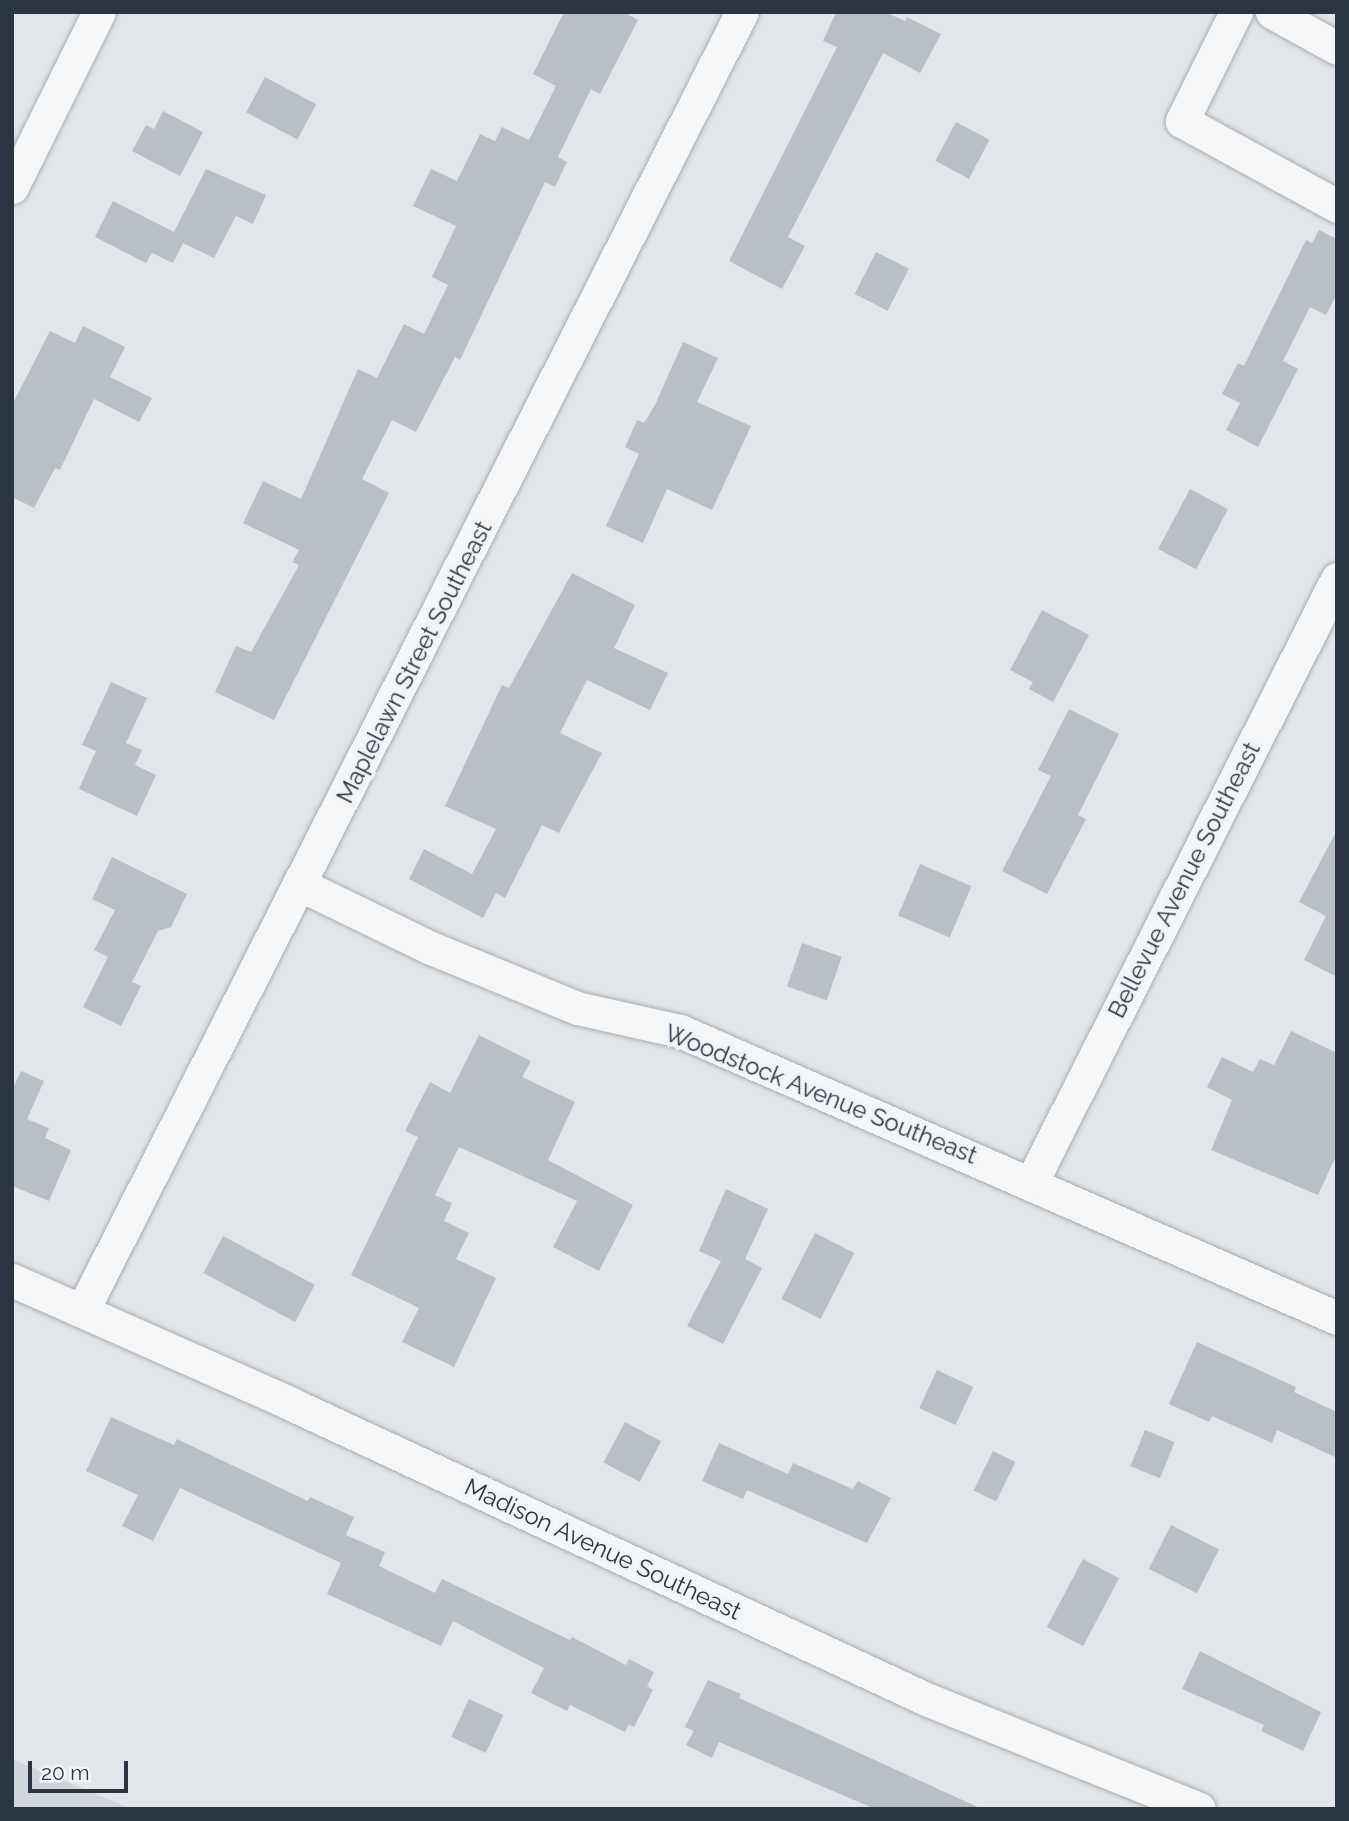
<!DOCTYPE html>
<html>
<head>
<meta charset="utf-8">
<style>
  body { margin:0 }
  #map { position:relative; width:1349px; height:1821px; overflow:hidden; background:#e2e6ea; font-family:Raleway,sans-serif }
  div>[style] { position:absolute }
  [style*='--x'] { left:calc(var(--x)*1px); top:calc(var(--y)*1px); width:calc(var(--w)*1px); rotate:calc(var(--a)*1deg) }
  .built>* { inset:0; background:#d0d5dc }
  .building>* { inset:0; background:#b9bfc7; transform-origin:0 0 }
  .roads { filter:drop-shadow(0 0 2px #a7adb4) drop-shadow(0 0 2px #a7adb4) }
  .minor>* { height:33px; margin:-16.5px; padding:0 16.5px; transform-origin:16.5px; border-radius:16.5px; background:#f4f6f8 }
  span { translate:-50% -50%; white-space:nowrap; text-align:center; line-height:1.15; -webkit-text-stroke:7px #f1f4f7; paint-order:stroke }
  .street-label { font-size:24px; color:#2a3541 }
  .frame { position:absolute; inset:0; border:14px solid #2a3541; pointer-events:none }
  .scale { position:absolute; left:28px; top:1761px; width:100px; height:32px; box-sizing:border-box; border:4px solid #2a3541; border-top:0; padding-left:9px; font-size:21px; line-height:24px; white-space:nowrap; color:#2a3541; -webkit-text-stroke:5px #f1f4f7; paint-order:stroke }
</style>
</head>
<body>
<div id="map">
  <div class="built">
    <i style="clip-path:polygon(12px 1759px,132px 1809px,12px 1809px)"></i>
  </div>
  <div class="building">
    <i style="clip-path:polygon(564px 12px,624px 12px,638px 20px,600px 94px,591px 89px,558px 157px,567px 162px,555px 187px,545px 182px,460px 360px,455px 357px,416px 432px,392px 420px,362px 479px,389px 493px,274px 720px,215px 692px,236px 646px,251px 652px,299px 565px,292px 562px,299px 550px,243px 523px,263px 481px,301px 499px,358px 369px,377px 378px,404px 324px,424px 334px,448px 285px,432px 277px,456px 226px,413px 206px,431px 169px,457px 181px,480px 134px,495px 141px,502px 127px,529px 140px,556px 86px,533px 74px)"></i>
    <i style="clip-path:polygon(836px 12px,885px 12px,905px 21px,907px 17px,941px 34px,920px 73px,883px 53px,788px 237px,805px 246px,782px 289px,729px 261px,837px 47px,823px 41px)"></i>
    <i style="left:265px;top:77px;width:58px;height:40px;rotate:28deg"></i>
    <i style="clip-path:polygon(163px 111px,203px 132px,180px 176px,132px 151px,146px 125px,154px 129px)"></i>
    <i style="left:956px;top:122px;width:38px;height:44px;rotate:28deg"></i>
    <i style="clip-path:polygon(206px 169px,266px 195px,253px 224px,236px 216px,214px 258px,183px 243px,173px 263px,152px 253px,146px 263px,95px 237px,113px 201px,174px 232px)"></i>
    <i style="clip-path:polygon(1319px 230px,1337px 239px,1337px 294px,1326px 315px,1310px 307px,1283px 361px,1298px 369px,1258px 447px,1226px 430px,1240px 403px,1222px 394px,1238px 363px,1244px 366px,1306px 240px,1312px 243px)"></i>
    <i style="left:876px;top:252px;width:37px;height:47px;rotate:27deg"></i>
    <i style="clip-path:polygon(83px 326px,125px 347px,110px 377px,152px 398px,139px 422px,94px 399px,60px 470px,55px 468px,34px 508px,12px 497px,12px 405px,50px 331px,75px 343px)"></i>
    <i style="clip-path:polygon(683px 342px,718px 358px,697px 402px,751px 426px,712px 510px,667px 489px,643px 543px,606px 526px,639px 454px,625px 447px,637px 420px,644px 423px,655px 405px)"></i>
    <i style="left:1190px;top:489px;width:43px;height:68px;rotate:28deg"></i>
    <i style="clip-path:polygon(572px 573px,635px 605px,614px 648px,668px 673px,650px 710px,587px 680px,560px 733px,602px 753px,559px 833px,542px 825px,505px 898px,496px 893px,483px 918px,409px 879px,424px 849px,472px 874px,496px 829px,445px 806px,502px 685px,509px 688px)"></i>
    <i style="clip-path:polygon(1042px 610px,1089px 635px,1053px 702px,1029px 689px,1033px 682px,1010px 670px)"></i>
    <i style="clip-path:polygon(111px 682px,147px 698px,126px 743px,142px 750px,135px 765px,156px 775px,137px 816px,79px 789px,96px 751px,82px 745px)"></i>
    <i style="clip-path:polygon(1069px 709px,1119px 734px,1078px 815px,1086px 819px,1047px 894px,1002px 871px,1051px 776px,1038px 770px)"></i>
    <i style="clip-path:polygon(1337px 830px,1337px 977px,1304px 960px,1326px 916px,1299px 902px)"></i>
    <i style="clip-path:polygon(112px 857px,187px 894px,171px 927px,158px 931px,132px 982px,141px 986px,121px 1026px,83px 1007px,108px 957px,94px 950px,115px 910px,92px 899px)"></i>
    <i style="left:920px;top:864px;width:56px;height:56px;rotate:23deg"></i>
    <i style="left:802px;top:943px;width:42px;height:46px;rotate:19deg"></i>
    <i style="clip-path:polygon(1291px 1031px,1337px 1053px,1337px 1154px,1318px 1195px,1211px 1150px,1232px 1100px,1207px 1087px,1222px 1057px,1253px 1072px,1260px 1059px,1274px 1065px)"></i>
    <i style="clip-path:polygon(479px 1035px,531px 1061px,522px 1077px,575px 1102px,548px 1160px,633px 1205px,599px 1271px,553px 1247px,577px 1201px,459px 1147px,435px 1195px,452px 1203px,444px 1221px,469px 1233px,456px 1259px,496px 1278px,454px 1367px,402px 1342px,419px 1308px,351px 1275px,418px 1137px,405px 1131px,430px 1082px,450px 1093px)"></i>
    <i style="clip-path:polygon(21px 1071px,44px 1081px,27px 1119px,49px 1128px,45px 1138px,71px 1150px,49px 1201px,12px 1186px,12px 1090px)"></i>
    <i style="clip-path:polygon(726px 1189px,768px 1209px,745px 1259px,762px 1268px,723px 1344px,687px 1326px,721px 1261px,699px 1251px)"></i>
    <i style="left:815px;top:1233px;width:44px;height:74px;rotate:27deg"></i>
    <i style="left:223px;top:1236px;width:104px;height:42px;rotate:28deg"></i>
    <i style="clip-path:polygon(1197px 1342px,1296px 1387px,1294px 1392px,1337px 1412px,1337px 1458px,1277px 1430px,1272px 1443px,1212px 1416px,1209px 1422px,1169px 1404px)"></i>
    <i style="left:937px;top:1370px;width:40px;height:42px;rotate:25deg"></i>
    <i style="clip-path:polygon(111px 1417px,174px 1445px,177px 1439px,308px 1501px,310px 1497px,354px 1517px,346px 1535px,385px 1552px,379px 1566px,435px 1593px,442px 1579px,570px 1640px,572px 1637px,626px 1665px,629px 1659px,654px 1672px,647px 1686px,653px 1690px,634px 1727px,629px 1724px,625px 1732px,570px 1705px,567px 1711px,531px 1693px,544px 1668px,453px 1621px,441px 1646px,327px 1594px,341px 1563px,180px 1488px,153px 1541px,122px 1526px,138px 1495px,86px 1471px)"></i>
    <i style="left:625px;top:1422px;width:41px;height:46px;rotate:28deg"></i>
    <i style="left:1145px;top:1430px;width:32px;height:39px;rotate:22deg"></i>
    <i style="clip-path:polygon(719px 1443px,788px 1474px,793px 1463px,853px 1489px,858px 1481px,891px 1498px,867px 1543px,747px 1490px,743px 1499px,702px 1481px)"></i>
    <i style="left:993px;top:1451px;width:25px;height:44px;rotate:26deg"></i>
    <i style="left:1171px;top:1525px;width:54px;height:49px;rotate:27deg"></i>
    <i style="left:1083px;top:1559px;width:41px;height:77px;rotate:28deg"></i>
    <i style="clip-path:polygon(1200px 1651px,1321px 1712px,1303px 1751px,1261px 1731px,1264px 1725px,1182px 1689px)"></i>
    <i style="clip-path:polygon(708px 1680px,741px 1694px,739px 1698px,982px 1809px,875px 1809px,719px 1742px,712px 1758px,686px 1745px,694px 1731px,685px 1727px)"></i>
    <i style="left:469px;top:1699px;width:38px;height:42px;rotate:25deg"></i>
  </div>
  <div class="roads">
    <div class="minor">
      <i style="--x:1236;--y:12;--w:122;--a:116.4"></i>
      <i style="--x:1182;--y:121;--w:177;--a:28.7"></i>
      <i style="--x:1272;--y:12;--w:74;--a:29"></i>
      <i style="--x:12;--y:187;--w:195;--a:-63.6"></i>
      <i style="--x:301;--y:885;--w:144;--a:25.9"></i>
      <i style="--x:431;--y:948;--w:158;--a:22.3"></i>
      <i style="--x:577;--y:1008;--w:106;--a:12.6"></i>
      <i style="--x:680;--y:1031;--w:717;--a:23.6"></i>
      <i style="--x:1032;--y:1181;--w:675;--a:-63.13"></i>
      <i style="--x:12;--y:1280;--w:303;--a:23.9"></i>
      <i style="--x:289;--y:1403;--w:702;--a:24.92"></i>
      <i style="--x:926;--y:1699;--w:294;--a:21.9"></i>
      <i style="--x:82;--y:1311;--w:1457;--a:-63.07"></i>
    </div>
  </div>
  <div class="street-label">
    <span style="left:414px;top:662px;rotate:-63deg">Maplelawn Street Southeast</span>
    <span style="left:1184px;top:880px;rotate:-63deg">Bellevue Avenue Southeast</span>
    <span style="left:821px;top:1094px;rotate:22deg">Woodstock Avenue Southeast</span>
    <span style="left:603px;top:1549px;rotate:25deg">Madison Avenue Southeast</span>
  </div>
  <div class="frame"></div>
  <div class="scale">20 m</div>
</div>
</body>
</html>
